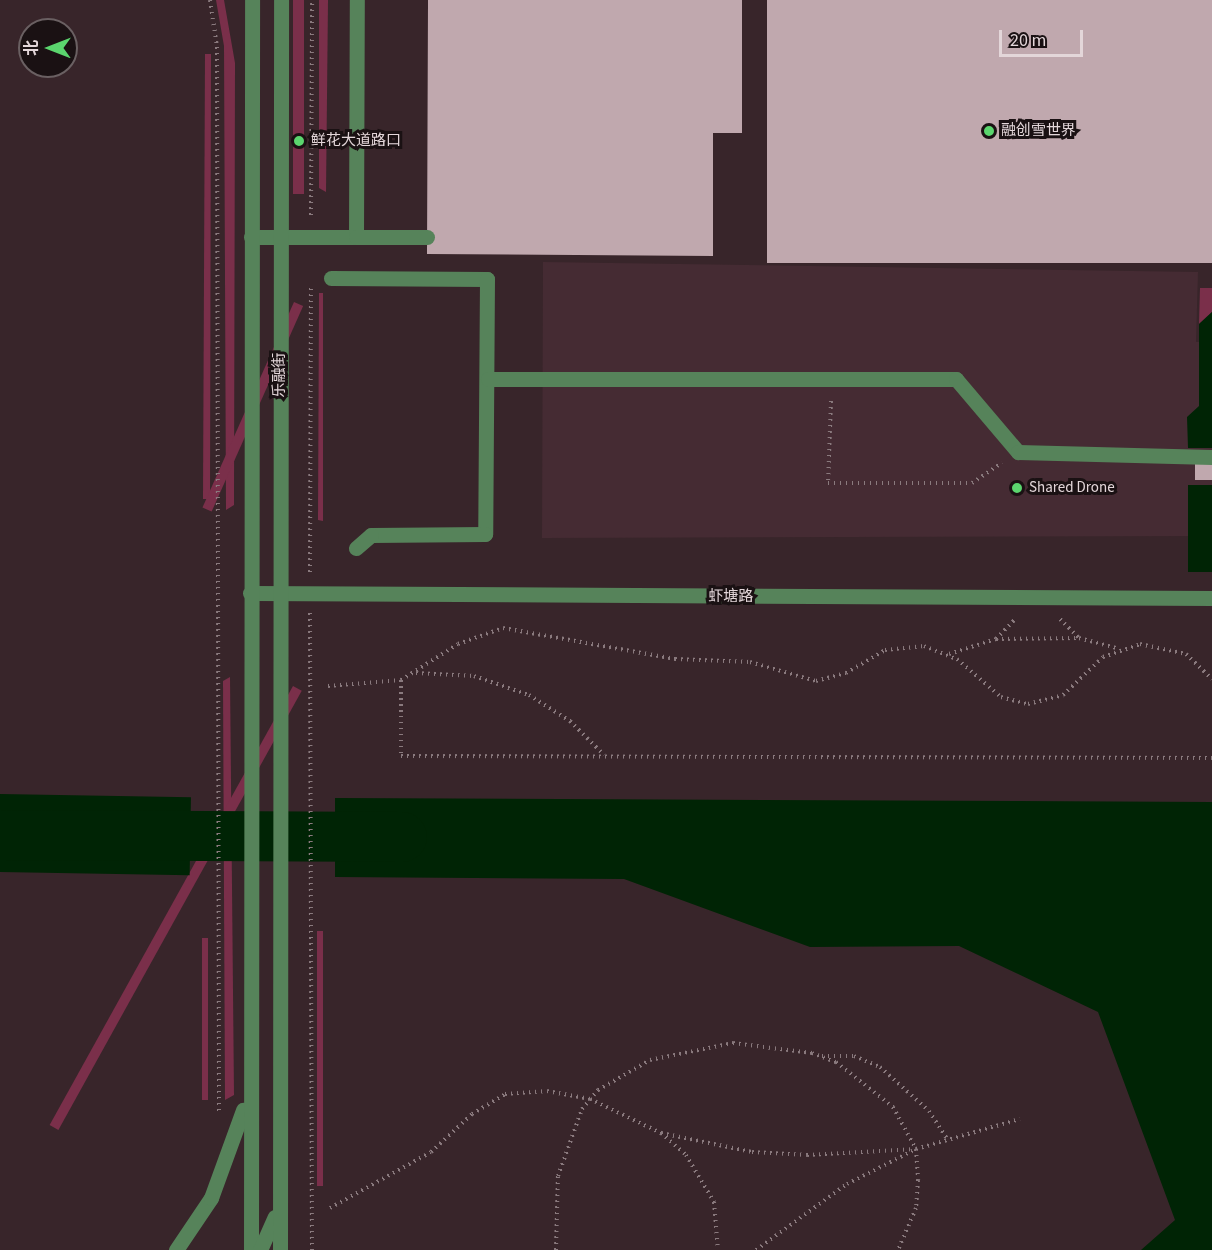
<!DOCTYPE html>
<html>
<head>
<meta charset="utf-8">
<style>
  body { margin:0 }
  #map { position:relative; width:1212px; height:1250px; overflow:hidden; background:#38252a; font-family:"Source Sans 3","Noto Sans SC",sans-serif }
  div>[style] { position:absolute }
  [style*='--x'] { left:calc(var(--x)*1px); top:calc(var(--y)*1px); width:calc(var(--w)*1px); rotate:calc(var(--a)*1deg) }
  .built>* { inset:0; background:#452b33 }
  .green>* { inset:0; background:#7a2f4a; transform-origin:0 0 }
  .water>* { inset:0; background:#002405; transform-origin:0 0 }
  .river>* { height:50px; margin:-25px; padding:0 25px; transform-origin:25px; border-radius:25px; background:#002405 }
  .building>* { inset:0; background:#c0a8ae; transform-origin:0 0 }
  .path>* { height:4px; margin-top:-2px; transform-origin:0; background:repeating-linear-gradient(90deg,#8a7a7e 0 1.5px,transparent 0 6px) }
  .minor>* { height:15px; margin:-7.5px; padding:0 7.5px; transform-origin:7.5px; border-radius:7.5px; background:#56835a }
  .dots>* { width:16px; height:16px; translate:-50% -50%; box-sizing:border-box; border:3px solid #1a1113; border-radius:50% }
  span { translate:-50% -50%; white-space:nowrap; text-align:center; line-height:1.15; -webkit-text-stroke:6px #1a1113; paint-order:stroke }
  .poi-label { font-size:15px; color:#e3d6d9 }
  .left { translate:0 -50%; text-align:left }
  .street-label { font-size:15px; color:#e3d6d9 }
  .north { position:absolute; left:18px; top:18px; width:60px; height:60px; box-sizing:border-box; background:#1a1113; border:2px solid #6a6062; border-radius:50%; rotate:270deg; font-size:16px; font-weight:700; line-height:24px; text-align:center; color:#e3d6d9 }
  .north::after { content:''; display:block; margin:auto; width:21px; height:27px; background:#5bd56e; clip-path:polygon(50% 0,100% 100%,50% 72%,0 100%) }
  .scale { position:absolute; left:999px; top:30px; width:84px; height:27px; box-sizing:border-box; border:3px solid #e3d6d9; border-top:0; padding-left:8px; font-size:18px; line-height:21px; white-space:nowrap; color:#e3d6d9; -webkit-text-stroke:4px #1a1113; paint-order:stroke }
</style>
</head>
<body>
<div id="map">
  <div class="built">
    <i style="clip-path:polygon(543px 262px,1198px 272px,1196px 342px,1212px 342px,1212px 536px,542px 538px)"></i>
  </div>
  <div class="green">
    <i style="clip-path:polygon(216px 0,224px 0,235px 63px,234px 505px,226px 510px,224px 46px)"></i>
    <i style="left:293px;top:0;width:11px;height:194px"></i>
    <i style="clip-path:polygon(319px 0,328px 0,326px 192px,319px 188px)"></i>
    <i style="clip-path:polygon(205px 54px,211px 54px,210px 499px,203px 499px)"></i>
    <i style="clip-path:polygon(1200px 288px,1212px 288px,1212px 312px,1199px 324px)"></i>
    <i style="clip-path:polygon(319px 293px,323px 293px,323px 521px,318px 520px)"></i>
    <i style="left:294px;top:302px;width:10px;height:225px;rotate:24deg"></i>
    <i style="clip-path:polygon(230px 677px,234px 1095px,225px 1100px,223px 681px)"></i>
    <i style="left:293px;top:686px;width:10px;height:502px;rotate:29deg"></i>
    <i style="left:317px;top:931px;width:6px;height:255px"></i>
    <i style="left:202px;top:938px;width:6px;height:162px"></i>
  </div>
  <div class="water">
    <i style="clip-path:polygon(1212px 312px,1212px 448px,1188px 448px,1187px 417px,1199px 406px,1199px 324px)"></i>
    <i style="left:1188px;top:485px;width:24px;height:87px"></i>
    <i style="left:0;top:794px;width:191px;height:78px;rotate:1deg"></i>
    <i style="clip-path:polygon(335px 798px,1212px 802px,1212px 1250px,1141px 1250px,1175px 1220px,1098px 1012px,959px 946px,810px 947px,624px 879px,335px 877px)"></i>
  </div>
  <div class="river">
    <i style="--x:0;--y:835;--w:402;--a:0.3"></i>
  </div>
  <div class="building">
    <i style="clip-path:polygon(428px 0,742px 0,742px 133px,713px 133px,713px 256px,427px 254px)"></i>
    <i style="left:767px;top:0;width:445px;height:263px"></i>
    <i style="left:1195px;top:453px;width:17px;height:27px"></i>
  </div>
  <div class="path">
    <i style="--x:210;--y:0;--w:48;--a:81.5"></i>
    <i style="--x:217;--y:47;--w:1065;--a:89.89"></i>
    <i style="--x:311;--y:215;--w:215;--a:-89.7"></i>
    <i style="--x:831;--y:401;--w:82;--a:92.1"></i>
    <i style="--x:828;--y:483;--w:144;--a:0"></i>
    <i style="--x:972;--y:483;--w:36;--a:-34"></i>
    <i style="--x:310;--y:572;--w:286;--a:-89.8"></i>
    <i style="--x:310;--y:613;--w:637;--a:89.82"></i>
    <i style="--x:1060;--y:619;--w:27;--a:45"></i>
    <i style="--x:996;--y:639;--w:29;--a:-46"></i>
    <i style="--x:949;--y:654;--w:49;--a:-17.7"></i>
    <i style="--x:996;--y:639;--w:83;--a:-0.7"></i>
    <i style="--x:1079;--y:638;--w:42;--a:15"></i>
    <i style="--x:416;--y:673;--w:58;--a:3"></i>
    <i style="--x:474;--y:676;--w:58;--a:19.1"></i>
    <i style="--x:529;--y:695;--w:49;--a:32.4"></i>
    <i style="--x:570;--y:721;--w:48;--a:45"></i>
    <i style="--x:401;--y:680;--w:67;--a:-32.3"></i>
    <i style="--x:458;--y:644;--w:48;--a:-19.6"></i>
    <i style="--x:503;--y:628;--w:175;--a:10.2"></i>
    <i style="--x:675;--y:659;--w:75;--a:2.3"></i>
    <i style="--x:750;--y:662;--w:69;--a:16.1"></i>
    <i style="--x:816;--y:681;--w:31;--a:-15"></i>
    <i style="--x:846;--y:673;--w:45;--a:-30.5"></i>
    <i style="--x:885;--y:650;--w:39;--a:-6"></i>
    <i style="--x:924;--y:646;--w:35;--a:22"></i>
    <i style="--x:957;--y:659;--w:58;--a:40.8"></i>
    <i style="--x:1001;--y:697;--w:28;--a:15"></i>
    <i style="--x:1028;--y:704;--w:36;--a:-14"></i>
    <i style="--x:1063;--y:695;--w:55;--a:-43.5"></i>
    <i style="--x:1103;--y:657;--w:39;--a:-19"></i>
    <i style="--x:1140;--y:644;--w:47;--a:12.3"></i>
    <i style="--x:1186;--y:654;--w:36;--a:44"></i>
    <i style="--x:328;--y:686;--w:73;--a:-4.7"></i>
    <i style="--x:401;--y:680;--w:76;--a:90"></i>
    <i style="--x:401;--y:756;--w:811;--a:0.14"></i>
    <i style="--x:822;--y:1056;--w:32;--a:0"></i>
    <i style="--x:854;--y:1056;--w:28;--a:23"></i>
    <i style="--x:880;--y:1067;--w:66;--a:41.9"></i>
    <i style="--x:929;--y:1111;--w:35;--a:57"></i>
    <i style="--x:661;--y:1133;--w:33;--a:41"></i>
    <i style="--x:686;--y:1155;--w:55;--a:59.2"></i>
    <i style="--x:714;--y:1202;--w:48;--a:85.2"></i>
    <i style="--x:330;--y:1208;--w:115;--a:-29"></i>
    <i style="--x:431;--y:1152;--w:56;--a:-42.8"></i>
    <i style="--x:472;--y:1114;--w:39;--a:-31"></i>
    <i style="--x:505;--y:1094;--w:42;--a:-4.1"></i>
    <i style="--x:547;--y:1091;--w:44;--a:10.5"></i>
    <i style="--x:590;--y:1099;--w:79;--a:25.6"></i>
    <i style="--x:661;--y:1133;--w:93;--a:11.8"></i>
    <i style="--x:752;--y:1152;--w:55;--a:3.1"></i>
    <i style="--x:807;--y:1155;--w:109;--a:-3.2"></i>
    <i style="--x:556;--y:1250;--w:74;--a:-88.5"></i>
    <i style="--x:558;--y:1176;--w:71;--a:-70.3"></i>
    <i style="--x:582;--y:1109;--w:25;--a:-50"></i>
    <i style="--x:598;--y:1090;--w:60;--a:-30"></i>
    <i style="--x:650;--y:1060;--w:85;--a:-11.6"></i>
    <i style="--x:733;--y:1043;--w:80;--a:7.2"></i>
    <i style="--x:812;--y:1053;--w:26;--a:21"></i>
    <i style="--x:836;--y:1062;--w:73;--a:38.3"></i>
    <i style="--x:893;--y:1107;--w:48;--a:61.3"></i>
    <i style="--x:916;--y:1149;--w:31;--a:86"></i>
    <i style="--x:918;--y:1180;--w:28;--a:94"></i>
    <i style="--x:916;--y:1208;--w:46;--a:113.2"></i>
    <i style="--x:756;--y:1250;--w:112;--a:-36"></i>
    <i style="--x:847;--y:1184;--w:77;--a:-26.9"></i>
    <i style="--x:916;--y:1149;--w:108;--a:-16.1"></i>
  </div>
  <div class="minor">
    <i style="--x:251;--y:237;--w:105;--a:0"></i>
    <i style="--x:356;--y:237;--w:237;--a:-89.8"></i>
    <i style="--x:356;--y:237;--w:71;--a:0"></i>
    <i style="--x:331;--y:278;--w:156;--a:0.4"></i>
    <i style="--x:487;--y:279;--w:255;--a:90.4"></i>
    <i style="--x:485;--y:534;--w:114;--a:179.5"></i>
    <i style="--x:371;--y:535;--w:20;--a:139"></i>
    <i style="--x:488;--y:379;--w:468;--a:0"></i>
    <i style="--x:956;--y:379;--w:96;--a:49.7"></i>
    <i style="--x:1018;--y:452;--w:194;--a:1.5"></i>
    <i style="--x:250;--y:593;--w:962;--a:0.3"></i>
    <i style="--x:176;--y:1250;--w:63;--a:-56.1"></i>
    <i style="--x:211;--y:1198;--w:94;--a:-70"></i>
    <i style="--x:251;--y:1250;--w:1250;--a:-89.95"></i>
    <i style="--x:260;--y:1250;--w:36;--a:-66"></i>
    <i style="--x:280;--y:1250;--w:1250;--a:-89.95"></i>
  </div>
  <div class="dots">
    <i style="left:989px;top:131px;background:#5bd56e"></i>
    <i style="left:299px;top:141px;background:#5bd56e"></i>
    <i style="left:1017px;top:488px;background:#5bd56e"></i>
  </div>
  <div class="poi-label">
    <span class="left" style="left:1001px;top:131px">融创雪世界</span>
    <span class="left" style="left:311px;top:141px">鲜花大道路口</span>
    <span class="left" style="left:1029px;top:488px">Shared Drone</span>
  </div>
  <div class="street-label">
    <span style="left:280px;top:375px;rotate:-90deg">乐融街</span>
    <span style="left:731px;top:597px">虾塘路</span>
  </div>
  <div class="north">北</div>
  <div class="scale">20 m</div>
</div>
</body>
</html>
